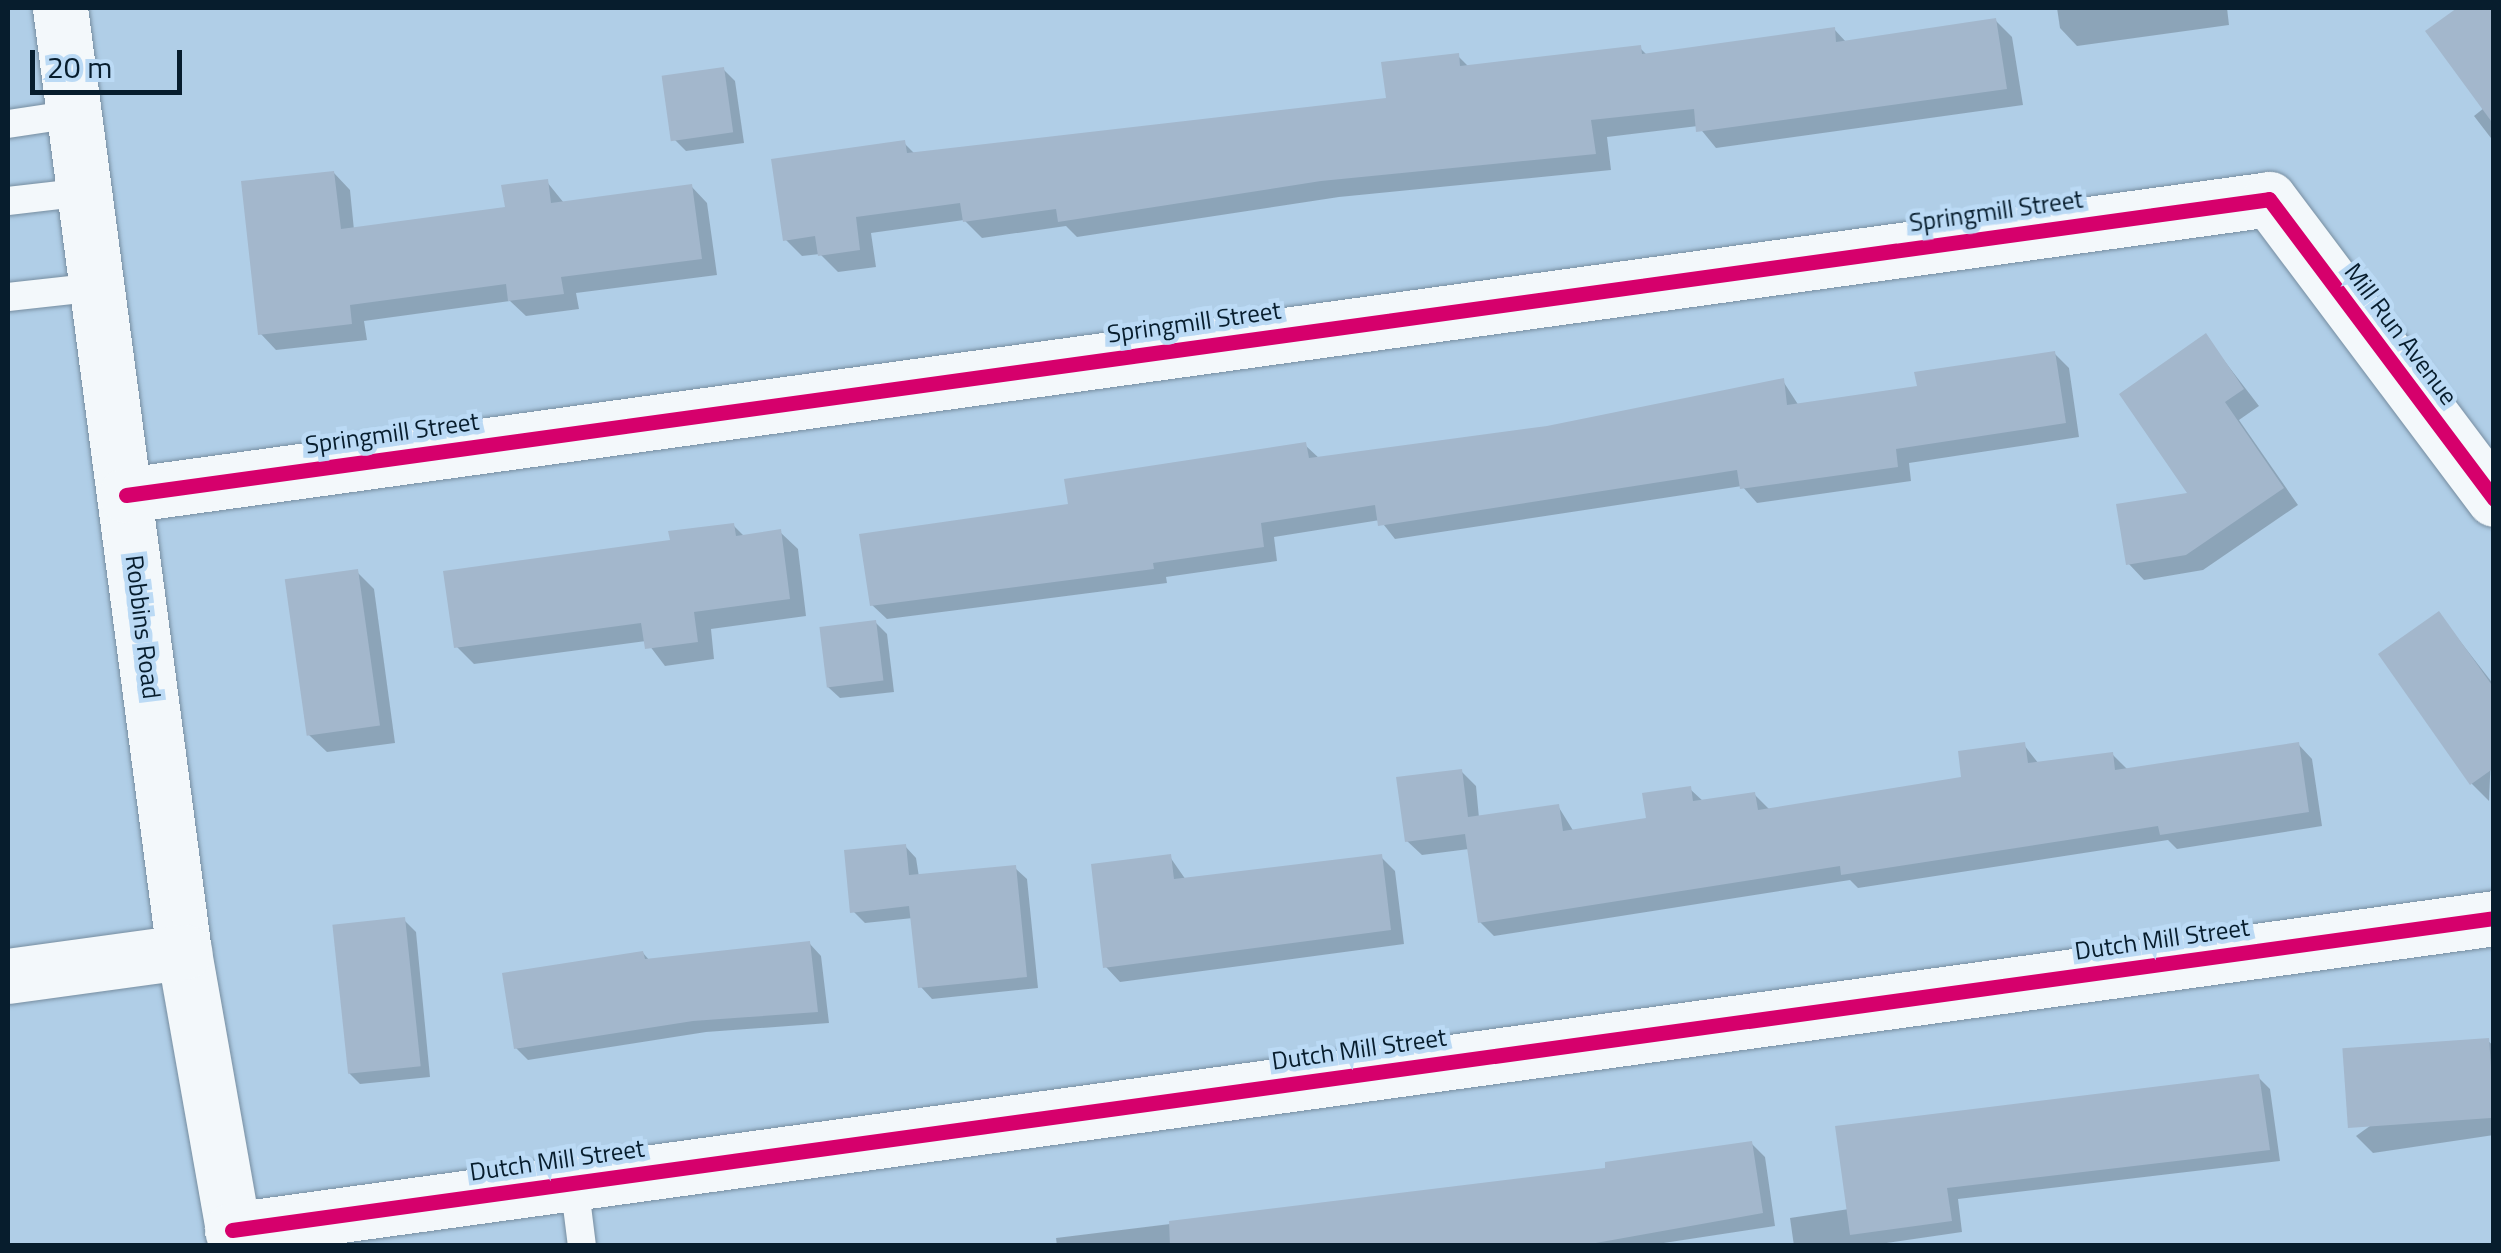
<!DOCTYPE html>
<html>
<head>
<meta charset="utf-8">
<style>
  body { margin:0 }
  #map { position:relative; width:2501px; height:1253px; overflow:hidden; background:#b0cee7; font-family:"Titillium Web",sans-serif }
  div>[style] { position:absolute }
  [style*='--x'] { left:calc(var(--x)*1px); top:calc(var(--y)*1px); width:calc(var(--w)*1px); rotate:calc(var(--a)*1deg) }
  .shadow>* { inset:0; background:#0003 }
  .building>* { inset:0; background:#a3b7cc; transform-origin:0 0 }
  .roads { filter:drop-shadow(0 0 2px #768da0) drop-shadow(0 0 2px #768da0) }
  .service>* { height:28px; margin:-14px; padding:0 14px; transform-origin:14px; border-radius:14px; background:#f3f8fb }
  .minor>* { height:55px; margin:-27.5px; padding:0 27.5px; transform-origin:27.5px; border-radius:27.5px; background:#f3f8fb }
  .cycleway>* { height:15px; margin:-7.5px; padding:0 7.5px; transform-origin:7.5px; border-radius:7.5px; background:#d6006c }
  span { translate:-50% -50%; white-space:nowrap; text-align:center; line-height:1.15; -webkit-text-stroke:9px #bbdaf5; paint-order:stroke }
  .street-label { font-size:25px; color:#071d2d }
  .frame { position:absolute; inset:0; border:10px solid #071d2d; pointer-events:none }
  .scale { position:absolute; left:30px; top:50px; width:152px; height:45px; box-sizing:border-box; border:5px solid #071d2d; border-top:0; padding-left:12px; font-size:30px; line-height:35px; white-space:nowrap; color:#071d2d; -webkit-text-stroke:8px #bbdaf5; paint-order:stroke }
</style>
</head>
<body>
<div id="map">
  <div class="shadow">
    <i style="clip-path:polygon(2057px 8px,2227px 8px,2229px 25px,2077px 46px,2060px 28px)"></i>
    <i style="clip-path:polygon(2462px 8px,2494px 8px,2494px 142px,2474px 116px,2484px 108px,2429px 31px)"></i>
    <i style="clip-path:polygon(1995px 20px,2012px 37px,2023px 105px,1716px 148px,1698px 126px,1607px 137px,1611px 170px,1339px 197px,1077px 237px,1066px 226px,982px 238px,964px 220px,871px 233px,876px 267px,838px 272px,820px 254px,802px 256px,785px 239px,904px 143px,916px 155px,1388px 100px,1458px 56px,1470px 68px,1640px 48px,1648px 56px,1834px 29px,1847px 43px)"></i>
    <i style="clip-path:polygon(723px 69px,735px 81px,744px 143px,686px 151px,674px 139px)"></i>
    <i style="clip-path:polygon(334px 173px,350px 190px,354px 230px,507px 209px,547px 182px,564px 203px,691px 186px,707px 203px,717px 275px,576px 293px,579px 309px,526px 316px,510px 301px,364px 321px,367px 340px,276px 350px,260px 333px)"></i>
    <i style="clip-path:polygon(2206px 337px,2259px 406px,2239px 420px,2298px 505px,2203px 570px,2144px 580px,2128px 563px,2191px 495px)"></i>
    <i style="clip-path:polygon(2054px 353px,2069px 368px,2079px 437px,1909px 463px,1911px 481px,1757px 503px,1742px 486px,1395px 539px,1380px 520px,1274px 537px,1277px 561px,1166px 577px,1167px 583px,887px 619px,872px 605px,1071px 506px,1305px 445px,1320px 459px,1547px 428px,1783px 381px,1799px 406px,1920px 388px)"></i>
    <i style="clip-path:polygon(734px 526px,745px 537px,780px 532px,798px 549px,806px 616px,711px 629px,714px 659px,665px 666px,646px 641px,474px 664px,457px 647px,672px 542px)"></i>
    <i style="clip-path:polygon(357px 572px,374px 589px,395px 743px,327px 752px,309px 735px)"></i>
    <i style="clip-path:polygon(2439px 614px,2494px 685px,2489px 801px,2472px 784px)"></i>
    <i style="clip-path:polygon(875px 622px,887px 634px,894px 692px,840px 698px,828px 687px)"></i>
    <i style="clip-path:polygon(2298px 744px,2312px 759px,2322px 826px,2177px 849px,2168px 840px,1858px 888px,1850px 880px,1494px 936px,1480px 922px,1469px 849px,1422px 855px,1407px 841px,1461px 771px,1476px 786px,1479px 818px,1558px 806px,1574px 832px,1649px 820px,1690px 789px,1704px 802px,1755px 795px,1770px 810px,1964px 779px,2024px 745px,2039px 764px,2112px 754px,2128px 770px)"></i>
    <i style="clip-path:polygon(905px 846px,916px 858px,919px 877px,1015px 868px,1027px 879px,1038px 988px,932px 999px,921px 987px,913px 918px,865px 923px,853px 911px)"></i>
    <i style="clip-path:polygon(1170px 857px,1186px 880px,1381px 857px,1395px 871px,1404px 944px,1120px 982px,1106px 967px)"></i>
    <i style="clip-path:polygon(404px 920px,416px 932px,430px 1077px,360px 1084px,348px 1072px)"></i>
    <i style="clip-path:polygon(810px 944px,821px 956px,829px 1023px,706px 1032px,528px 1060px,516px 1048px,643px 953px,650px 961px)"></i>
    <i style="clip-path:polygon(2488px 1041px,2494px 1046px,2494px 1135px,2373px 1153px,2356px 1136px)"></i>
    <i style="clip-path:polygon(2258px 1077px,2270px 1089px,2280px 1161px,1958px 1199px,1962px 1232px,1866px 1246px,1794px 1246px,1790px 1218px,1849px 1209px)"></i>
    <i style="clip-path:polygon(1751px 1143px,1765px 1157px,1775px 1226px,1644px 1246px,1057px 1246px,1056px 1238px,1608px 1170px)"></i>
  </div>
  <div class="building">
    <i style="clip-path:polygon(2457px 8px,2494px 8px,2494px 125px,2425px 31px)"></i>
    <i style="clip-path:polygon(1996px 18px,2007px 89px,1696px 132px,1694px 109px,1591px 120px,1596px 154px,1321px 181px,1058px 222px,1056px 209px,963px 222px,960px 203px,856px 217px,860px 250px,818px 256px,815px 236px,783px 241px,771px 159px,905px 140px,907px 153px,1386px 98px,1381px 62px,1459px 53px,1460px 66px,1641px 45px,1642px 54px,1835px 27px,1836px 42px)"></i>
    <i style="left:724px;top:67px;width:66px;height:63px;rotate:82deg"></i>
    <i style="clip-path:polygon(334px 171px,341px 229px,505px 207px,501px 185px,548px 179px,551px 203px,692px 184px,702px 259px,561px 277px,564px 294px,508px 301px,506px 284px,350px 305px,352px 324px,258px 335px,241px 181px)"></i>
    <i style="clip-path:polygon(2206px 333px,2244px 389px,2225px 402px,2284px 488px,2186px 555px,2126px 565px,2116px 504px,2187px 493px,2119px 394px)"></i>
    <i style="clip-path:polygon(2055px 351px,2066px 423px,1896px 449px,1898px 467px,1740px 489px,1737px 470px,1378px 526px,1375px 505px,1261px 523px,1264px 547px,1153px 563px,1154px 569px,870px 606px,859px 534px,1068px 504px,1064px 479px,1306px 442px,1309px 458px,1547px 426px,1784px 378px,1787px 405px,1917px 386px,1914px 372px)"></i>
    <i style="clip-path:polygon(734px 523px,736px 536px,781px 529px,790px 599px,694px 612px,698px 642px,645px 649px,641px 623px,454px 648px,443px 571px,670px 540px,668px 531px)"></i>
    <i style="left:358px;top:569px;width:158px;height:74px;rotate:82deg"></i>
    <i style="clip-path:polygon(2439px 611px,2494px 688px,2494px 768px,2470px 785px,2378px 654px)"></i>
    <i style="left:876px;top:620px;width:61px;height:57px;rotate:83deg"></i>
    <i style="clip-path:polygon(2025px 742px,2028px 763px,2113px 752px,2115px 770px,2299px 742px,2309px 812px,2160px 835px,2158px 826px,1841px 875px,1840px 866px,1478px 923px,1465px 834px,1405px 842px,1396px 777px,1462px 769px,1468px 817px,1559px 804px,1563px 831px,1646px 818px,1642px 793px,1691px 786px,1693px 801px,1755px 792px,1758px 810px,1961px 777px,1958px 751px)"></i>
    <i style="clip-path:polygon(906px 844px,909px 875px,1016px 865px,1027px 977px,918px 988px,909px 906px,850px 913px,844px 850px)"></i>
    <i style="clip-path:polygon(1171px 854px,1174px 879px,1382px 854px,1391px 930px,1103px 968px,1091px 864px)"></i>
    <i style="left:405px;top:917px;width:150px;height:73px;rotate:84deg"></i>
    <i style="clip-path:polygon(810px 941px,818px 1012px,693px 1021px,514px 1049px,502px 973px,643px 951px,645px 959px)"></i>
    <i style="left:2489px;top:1038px;width:80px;height:147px;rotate:86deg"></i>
    <i style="clip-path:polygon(2259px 1074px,2270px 1150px,1947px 1188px,1952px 1221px,1850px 1235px,1835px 1126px)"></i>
    <i style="clip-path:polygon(1752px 1141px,1763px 1213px,1579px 1246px,1170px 1246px,1169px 1221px,1605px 1168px,1605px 1162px)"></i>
  </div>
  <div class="roads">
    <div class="service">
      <i style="--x:8;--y:124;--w:67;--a:-8.6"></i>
      <i style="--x:8;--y:201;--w:79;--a:-6.6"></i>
      <i style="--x:8;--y:297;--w:91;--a:-6.3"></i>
      <i style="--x:574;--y:1182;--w:64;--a:82.9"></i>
    </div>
    <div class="minor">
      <i style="--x:60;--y:8;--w:952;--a:82.52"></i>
      <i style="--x:184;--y:952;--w:299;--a:80"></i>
      <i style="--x:126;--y:495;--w:2163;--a:-7.86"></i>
      <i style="--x:2269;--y:199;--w:375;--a:53.1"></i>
      <i style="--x:8;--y:976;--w:178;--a:-7.8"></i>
      <i style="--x:232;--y:1230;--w:2283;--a:-7.85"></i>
    </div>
  </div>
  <div class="cycleway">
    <i style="--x:126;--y:495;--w:2163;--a:-7.86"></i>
    <i style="--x:2269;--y:199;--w:375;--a:53.1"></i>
    <i style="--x:232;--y:1230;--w:2283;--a:-7.85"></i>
  </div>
  <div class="street-label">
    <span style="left:1996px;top:211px;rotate:-8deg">Springmill Street</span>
    <span style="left:1194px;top:322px;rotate:-8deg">Springmill Street</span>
    <span style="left:2401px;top:334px;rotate:53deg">Mill Run Avenue</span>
    <span style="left:392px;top:433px;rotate:-8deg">Springmill Street</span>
    <span style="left:143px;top:627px;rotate:83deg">Robbins Road</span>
    <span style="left:2162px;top:939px;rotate:-8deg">Dutch Mill Street</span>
    <span style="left:1359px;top:1049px;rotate:-8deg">Dutch Mill Street</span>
    <span style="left:557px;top:1160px;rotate:-8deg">Dutch Mill Street</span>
  </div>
  <div class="frame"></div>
  <div class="scale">20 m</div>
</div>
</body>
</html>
